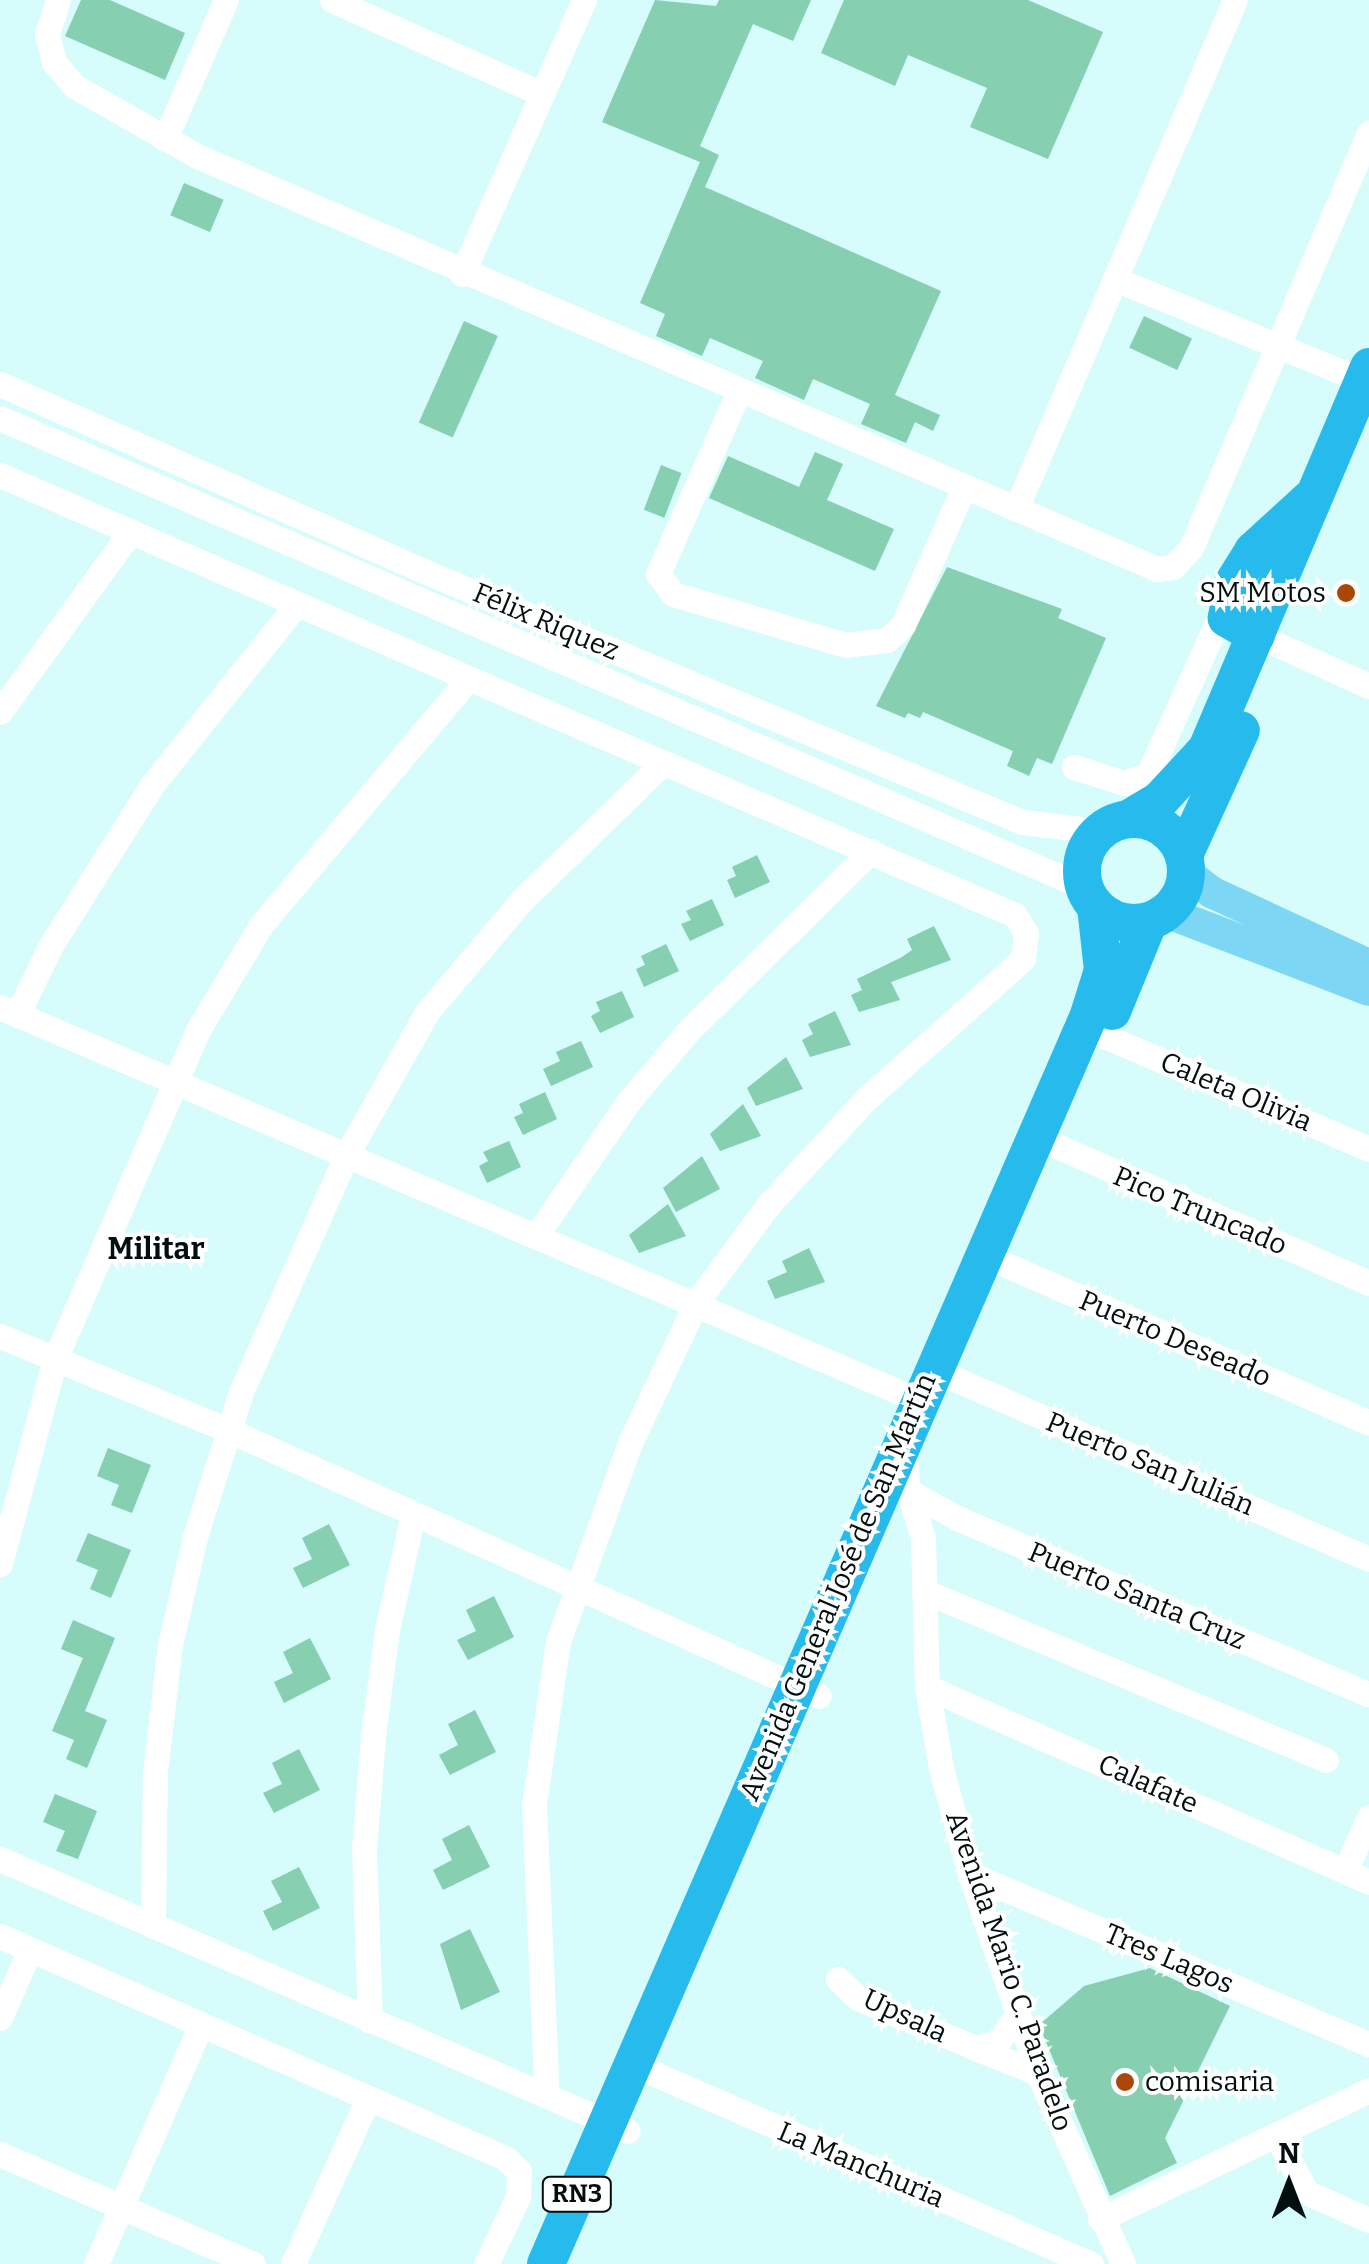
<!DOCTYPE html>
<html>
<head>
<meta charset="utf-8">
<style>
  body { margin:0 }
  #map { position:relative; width:1369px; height:2264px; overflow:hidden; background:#d6fcfc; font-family:Bitter,serif }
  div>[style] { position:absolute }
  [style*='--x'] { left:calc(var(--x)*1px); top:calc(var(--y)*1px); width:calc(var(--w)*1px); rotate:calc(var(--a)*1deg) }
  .building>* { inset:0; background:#86cfb1; transform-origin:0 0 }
  .minor>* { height:25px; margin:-12.5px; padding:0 12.5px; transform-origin:12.5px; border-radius:12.5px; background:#fff }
  .major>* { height:32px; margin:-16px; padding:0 16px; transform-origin:16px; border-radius:16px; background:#7dd6f4 }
  .highway>* { height:38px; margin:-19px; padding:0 19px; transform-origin:19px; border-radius:19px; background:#27bbed }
  .highway>.ring { margin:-19px; padding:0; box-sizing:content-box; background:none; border:38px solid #27bbed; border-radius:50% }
  .dots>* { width:28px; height:28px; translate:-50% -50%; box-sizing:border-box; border:5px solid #fff; border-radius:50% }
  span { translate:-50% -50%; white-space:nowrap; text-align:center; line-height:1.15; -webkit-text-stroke:8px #fff; paint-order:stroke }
  .shield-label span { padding:2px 8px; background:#fff; border:2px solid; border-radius:8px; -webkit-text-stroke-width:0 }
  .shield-label { font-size:25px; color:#030f0f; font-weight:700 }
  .poi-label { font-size:28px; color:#030f0f }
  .right { translate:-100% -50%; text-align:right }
  .left { translate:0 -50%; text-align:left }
  .street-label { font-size:28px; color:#030f0f }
  .neighbourhood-label { font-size:30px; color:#030f0f; font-weight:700 }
  .north { position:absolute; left:1239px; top:2134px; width:100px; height:100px; -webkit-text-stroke:8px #fff; paint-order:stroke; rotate:0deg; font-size:28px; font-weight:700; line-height:40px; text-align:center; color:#030f0f }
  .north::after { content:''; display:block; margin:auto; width:35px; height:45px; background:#030f0f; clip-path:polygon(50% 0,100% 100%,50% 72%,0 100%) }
</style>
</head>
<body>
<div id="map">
  <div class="building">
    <i style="clip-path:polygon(81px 0,110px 0,185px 33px,165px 80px,65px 36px)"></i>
    <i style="clip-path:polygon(655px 0,716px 6px,719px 0,811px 0,793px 41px,753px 24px,700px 146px,719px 155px,705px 187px,941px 291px,895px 395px,940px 415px,933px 431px,915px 422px,906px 443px,861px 424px,870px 404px,813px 379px,804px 400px,755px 378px,763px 361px,710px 338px,702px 356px,656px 336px,665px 314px,640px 303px,700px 162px,602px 122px)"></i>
    <i style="clip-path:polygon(844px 0,1028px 0,1103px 32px,1048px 159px,970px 127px,987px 88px,908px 55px,895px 86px,821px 53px)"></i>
    <i style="left:184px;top:183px;width:43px;height:35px;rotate:23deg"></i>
    <i style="left:1144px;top:316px;width:53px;height:35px;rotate:25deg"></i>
    <i style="left:464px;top:321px;width:37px;height:111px;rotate:24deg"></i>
    <i style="clip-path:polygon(815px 452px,843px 464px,827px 500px,894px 529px,875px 571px,709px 498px,728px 456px,799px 487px)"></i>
    <i style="left:661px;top:465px;width:22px;height:48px;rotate:21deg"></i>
    <i style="clip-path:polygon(947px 567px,1062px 609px,1058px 618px,1106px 638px,1052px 764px,1037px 758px,1029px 776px,1007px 766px,1013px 751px,923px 712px,920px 718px,908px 713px,905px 718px,876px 706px)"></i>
    <i style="clip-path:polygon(757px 855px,770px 882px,735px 898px,727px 880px,736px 876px,732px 867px)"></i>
    <i style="clip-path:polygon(712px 899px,724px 925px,690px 941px,681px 924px,691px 920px,686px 911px)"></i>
    <i style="clip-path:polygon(934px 926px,951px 960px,891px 982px,900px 1000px,859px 1012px,851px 995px,862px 990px,857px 979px,902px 957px,912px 950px,907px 939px)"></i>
    <i style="clip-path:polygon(666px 944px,679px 971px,644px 987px,636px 969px,645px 965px,641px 956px)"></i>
    <i style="clip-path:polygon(622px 991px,634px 1017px,600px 1033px,591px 1016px,600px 1011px,596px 1002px)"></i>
    <i style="clip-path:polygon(835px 1011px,851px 1045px,810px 1057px,802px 1040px,813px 1034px,808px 1024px)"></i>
    <i style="clip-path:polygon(581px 1041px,593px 1067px,551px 1086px,543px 1069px,560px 1061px,556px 1052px)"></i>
    <i style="clip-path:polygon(786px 1057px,803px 1089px,756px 1106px,747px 1088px)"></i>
    <i style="clip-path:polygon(545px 1092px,557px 1119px,523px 1135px,514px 1117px,523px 1113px,519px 1104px)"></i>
    <i style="clip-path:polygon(743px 1104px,761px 1136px,720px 1151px,710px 1134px)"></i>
    <i style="clip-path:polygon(509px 1141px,521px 1167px,487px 1183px,479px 1166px,488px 1161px,483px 1152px)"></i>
    <i style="clip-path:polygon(702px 1156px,720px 1189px,676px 1212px,663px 1188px)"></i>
    <i style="clip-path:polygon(668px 1204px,686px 1236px,639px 1253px,629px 1235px)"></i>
    <i style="clip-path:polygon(809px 1248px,825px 1282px,775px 1299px,767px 1281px,787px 1272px,782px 1261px)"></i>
    <i style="clip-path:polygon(108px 1448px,151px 1465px,132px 1513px,111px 1505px,119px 1485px,97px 1476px)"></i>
    <i style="clip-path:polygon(329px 1524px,350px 1565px,303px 1588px,293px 1568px,312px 1559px,302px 1538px)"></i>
    <i style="clip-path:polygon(88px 1533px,131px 1550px,111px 1598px,90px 1589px,98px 1570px,76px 1561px)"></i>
    <i style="clip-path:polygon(494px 1596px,514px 1637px,468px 1660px,457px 1640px,476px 1631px,466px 1610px)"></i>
    <i style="clip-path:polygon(73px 1620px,115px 1638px,85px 1711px,107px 1720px,87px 1768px,66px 1759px,74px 1740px,52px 1731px,83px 1658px,61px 1649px)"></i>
    <i style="clip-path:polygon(310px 1638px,331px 1679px,284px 1703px,274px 1682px,293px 1673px,283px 1652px)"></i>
    <i style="clip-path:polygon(475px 1710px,496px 1752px,450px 1775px,439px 1755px,458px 1745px,448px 1724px)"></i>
    <i style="clip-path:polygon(299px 1749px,320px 1790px,274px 1813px,263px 1793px,282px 1784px,272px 1763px)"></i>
    <i style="clip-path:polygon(55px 1794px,97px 1811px,78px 1859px,56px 1851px,65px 1831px,43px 1822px)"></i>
    <i style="clip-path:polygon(469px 1825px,490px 1867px,443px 1890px,433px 1870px,452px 1860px,442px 1839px)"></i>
    <i style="clip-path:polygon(299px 1867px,320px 1908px,273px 1931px,263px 1911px,282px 1902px,271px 1881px)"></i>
    <i style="clip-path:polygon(470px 1929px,500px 1992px,461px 2010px,440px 1944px)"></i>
    <i style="clip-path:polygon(1150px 1968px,1230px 2006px,1165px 2138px,1177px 2163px,1110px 2196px,1039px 2025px,1084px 1986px)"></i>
  </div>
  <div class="minor">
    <i style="--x:58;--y:0;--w:36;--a:108"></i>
    <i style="--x:47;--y:34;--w:29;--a:76"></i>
    <i style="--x:54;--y:62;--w:31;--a:50"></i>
    <i style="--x:74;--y:86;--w:142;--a:29.6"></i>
    <i style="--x:197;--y:156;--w:1045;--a:23.28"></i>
    <i style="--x:1157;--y:569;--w:16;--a:-7"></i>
    <i style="--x:1173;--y:567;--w:26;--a:-47"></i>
    <i style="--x:1191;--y:548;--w:452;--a:-66.8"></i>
    <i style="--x:332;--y:0;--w:230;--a:24.1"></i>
    <i style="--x:165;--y:139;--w:152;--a:-66.3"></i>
    <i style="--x:462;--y:274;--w:300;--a:-66"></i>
    <i style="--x:1115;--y:279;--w:274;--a:22.3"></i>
    <i style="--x:0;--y:384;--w:494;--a:23.8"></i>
    <i style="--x:452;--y:583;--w:618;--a:22.75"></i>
    <i style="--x:1022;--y:822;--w:79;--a:6.6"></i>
    <i style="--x:739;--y:391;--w:200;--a:113.9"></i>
    <i style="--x:658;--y:574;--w:25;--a:53"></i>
    <i style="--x:673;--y:594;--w:179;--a:16.5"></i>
    <i style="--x:845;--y:645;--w:42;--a:-6.8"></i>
    <i style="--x:887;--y:640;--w:22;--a:-43"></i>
    <i style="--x:903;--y:625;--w:151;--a:-66.2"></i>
    <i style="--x:0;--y:418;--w:1181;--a:23.4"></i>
    <i style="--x:0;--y:475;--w:1106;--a:23.44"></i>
    <i style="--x:1015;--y:915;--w:21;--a:59"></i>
    <i style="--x:1026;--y:933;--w:26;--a:97"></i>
    <i style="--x:1023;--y:959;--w:210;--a:138.3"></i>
    <i style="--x:866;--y:1099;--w:143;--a:132.7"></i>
    <i style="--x:769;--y:1204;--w:123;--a:126.4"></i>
    <i style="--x:696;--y:1303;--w:155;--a:115.2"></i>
    <i style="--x:630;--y:1443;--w:212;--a:109.9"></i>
    <i style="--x:558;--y:1642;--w:164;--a:98.4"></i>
    <i style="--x:534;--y:1804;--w:292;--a:87.5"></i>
    <i style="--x:1016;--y:509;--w:554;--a:-66.72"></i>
    <i style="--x:1256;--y:635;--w:124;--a:24.3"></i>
    <i style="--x:0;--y:712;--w:223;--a:-54.1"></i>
    <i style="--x:1074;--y:767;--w:52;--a:17.7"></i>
    <i style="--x:1124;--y:783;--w:25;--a:-18"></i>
    <i style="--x:1148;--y:775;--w:193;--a:-65.6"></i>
    <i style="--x:0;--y:1007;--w:999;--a:23.18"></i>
    <i style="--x:17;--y:1015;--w:78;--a:-64.1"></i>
    <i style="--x:51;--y:945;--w:189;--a:-57.7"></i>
    <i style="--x:152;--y:785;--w:232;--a:-51.3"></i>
    <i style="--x:1102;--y:1035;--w:290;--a:23.1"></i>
    <i style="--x:1034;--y:1136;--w:366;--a:23.7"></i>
    <i style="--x:536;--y:1236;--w:163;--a:-55.5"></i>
    <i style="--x:628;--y:1102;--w:96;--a:-49.7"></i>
    <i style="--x:690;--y:1029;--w:254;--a:-44.5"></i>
    <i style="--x:981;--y:1254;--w:423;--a:23.5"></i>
    <i style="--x:0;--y:1336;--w:244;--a:22.4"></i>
    <i style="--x:226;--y:1429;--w:650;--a:24.24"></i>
    <i style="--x:932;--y:1369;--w:477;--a:23.5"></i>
    <i style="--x:904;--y:1446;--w:44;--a:84.8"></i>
    <i style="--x:908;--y:1490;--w:50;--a:72.6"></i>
    <i style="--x:923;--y:1538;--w:149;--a:88.5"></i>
    <i style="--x:927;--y:1687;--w:82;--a:80.2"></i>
    <i style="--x:941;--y:1768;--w:110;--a:74.7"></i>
    <i style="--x:970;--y:1874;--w:210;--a:71.1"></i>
    <i style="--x:1038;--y:2073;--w:209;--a:66"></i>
    <i style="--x:903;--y:1488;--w:62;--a:29.1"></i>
    <i style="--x:957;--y:1518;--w:448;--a:23.2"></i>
    <i style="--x:0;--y:1564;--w:212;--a:-75"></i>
    <i style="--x:55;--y:1359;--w:359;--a:-66.5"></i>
    <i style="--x:198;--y:1030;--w:122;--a:-59"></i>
    <i style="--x:261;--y:925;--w:322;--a:-49.9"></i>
    <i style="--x:924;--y:1591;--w:436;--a:22.8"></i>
    <i style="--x:927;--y:1687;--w:483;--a:23.8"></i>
    <i style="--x:0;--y:1859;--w:684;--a:23.42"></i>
    <i style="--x:1345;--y:1871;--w:59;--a:-66"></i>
    <i style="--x:970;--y:1874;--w:434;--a:23.1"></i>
    <i style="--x:153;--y:1926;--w:154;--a:-89.3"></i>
    <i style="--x:155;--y:1772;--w:128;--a:-83.3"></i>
    <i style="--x:170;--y:1645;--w:111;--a:-77"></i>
    <i style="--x:195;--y:1537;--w:152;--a:-72.4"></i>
    <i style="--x:241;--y:1392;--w:261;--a:-66"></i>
    <i style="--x:347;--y:1154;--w:163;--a:-60.6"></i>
    <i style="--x:427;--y:1012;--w:145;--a:-49.7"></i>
    <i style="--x:521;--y:901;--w:198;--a:-44.2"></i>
    <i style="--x:0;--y:1936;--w:552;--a:23.73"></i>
    <i style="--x:505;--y:2158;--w:19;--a:43"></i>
    <i style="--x:519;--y:2171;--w:26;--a:92"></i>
    <i style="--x:518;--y:2197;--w:74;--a:115.5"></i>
    <i style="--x:838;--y:1979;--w:28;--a:44"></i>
    <i style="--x:858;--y:1998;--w:127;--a:23.1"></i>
    <i style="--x:975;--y:2048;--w:23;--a:-13"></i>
    <i style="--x:997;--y:2043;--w:36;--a:-54"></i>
    <i style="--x:0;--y:2018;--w:75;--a:-66.5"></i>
    <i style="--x:370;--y:2021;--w:172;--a:-92"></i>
    <i style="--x:364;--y:1849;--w:113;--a:-85.4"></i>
    <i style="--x:373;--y:1736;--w:107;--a:-82.5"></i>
    <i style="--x:387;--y:1630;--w:118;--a:-77.3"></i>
    <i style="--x:975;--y:2048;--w:68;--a:21.6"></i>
    <i style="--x:632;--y:2064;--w:501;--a:23.54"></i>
    <i style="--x:1277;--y:2136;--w:63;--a:62.6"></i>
    <i style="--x:1306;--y:2192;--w:69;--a:24"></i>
    <i style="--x:0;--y:2154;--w:276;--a:23.5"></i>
    <i style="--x:1100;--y:2219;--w:298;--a:-25.6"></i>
    <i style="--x:96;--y:2264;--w:261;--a:-66.3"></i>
    <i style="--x:293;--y:2264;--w:181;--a:-65.6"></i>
  </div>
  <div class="major">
    <i style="--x:1187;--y:873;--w:31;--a:38"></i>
    <i style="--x:1211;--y:892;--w:174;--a:24.8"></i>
    <i style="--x:1166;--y:912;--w:217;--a:21"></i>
  </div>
  <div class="highway">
    <i style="--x:1256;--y:635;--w:34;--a:-150"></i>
    <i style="--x:1227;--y:618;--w:33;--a:-81"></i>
    <i style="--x:1232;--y:585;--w:40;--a:-58"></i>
    <i style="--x:1253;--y:551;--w:77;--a:-42.4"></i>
    <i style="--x:1130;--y:818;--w:35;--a:-31"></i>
    <i style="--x:1160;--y:800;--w:69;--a:-47.3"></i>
    <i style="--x:1207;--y:749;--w:415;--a:-67"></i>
    <i class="ring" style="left:1082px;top:819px;width:66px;height:66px"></i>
    <i style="--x:1184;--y:855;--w:137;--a:-65.5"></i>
    <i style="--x:1112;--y:1011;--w:97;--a:-67.7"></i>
    <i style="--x:546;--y:2264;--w:1362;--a:-66.5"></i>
    <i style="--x:1089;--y:1015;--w:47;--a:-72.7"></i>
    <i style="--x:1103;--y:970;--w:63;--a:-96.3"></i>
  </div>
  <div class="dots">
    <i style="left:1346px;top:593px;background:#a94707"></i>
    <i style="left:1125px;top:2082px;background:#a94707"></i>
  </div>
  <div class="shield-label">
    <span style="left:577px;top:2194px">RN3</span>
  </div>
  <div class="poi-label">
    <span class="right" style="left:1326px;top:593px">SM Motos</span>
    <span class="left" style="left:1145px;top:2082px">comisaria</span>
  </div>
  <div class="street-label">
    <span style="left:546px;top:622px;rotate:23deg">Félix Riquez</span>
    <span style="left:1236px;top:1092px;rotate:23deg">Caleta Olivia</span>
    <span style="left:1200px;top:1211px;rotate:23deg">Pico Truncado</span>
    <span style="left:1175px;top:1339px;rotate:23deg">Puerto Deseado</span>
    <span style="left:1150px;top:1464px;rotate:23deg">Puerto San Julián</span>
    <span style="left:838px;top:1587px;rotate:-67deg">Avenida General José de San Martín</span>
    <span style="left:1137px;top:1596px;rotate:23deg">Puerto Santa Cruz</span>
    <span style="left:1148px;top:1784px;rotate:24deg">Calafate</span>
    <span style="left:1169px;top:1959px;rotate:23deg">Tres Lagos</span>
    <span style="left:1009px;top:1971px;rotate:71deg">Avenida Mario C. Paradelo</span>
    <span style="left:905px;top:2016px;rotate:25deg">Upsala</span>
    <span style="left:861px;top:2165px;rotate:23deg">La Manchuria</span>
  </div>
  <div class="neighbourhood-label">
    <span style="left:156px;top:1249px">Militar</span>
  </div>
  <div class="north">N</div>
</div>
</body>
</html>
